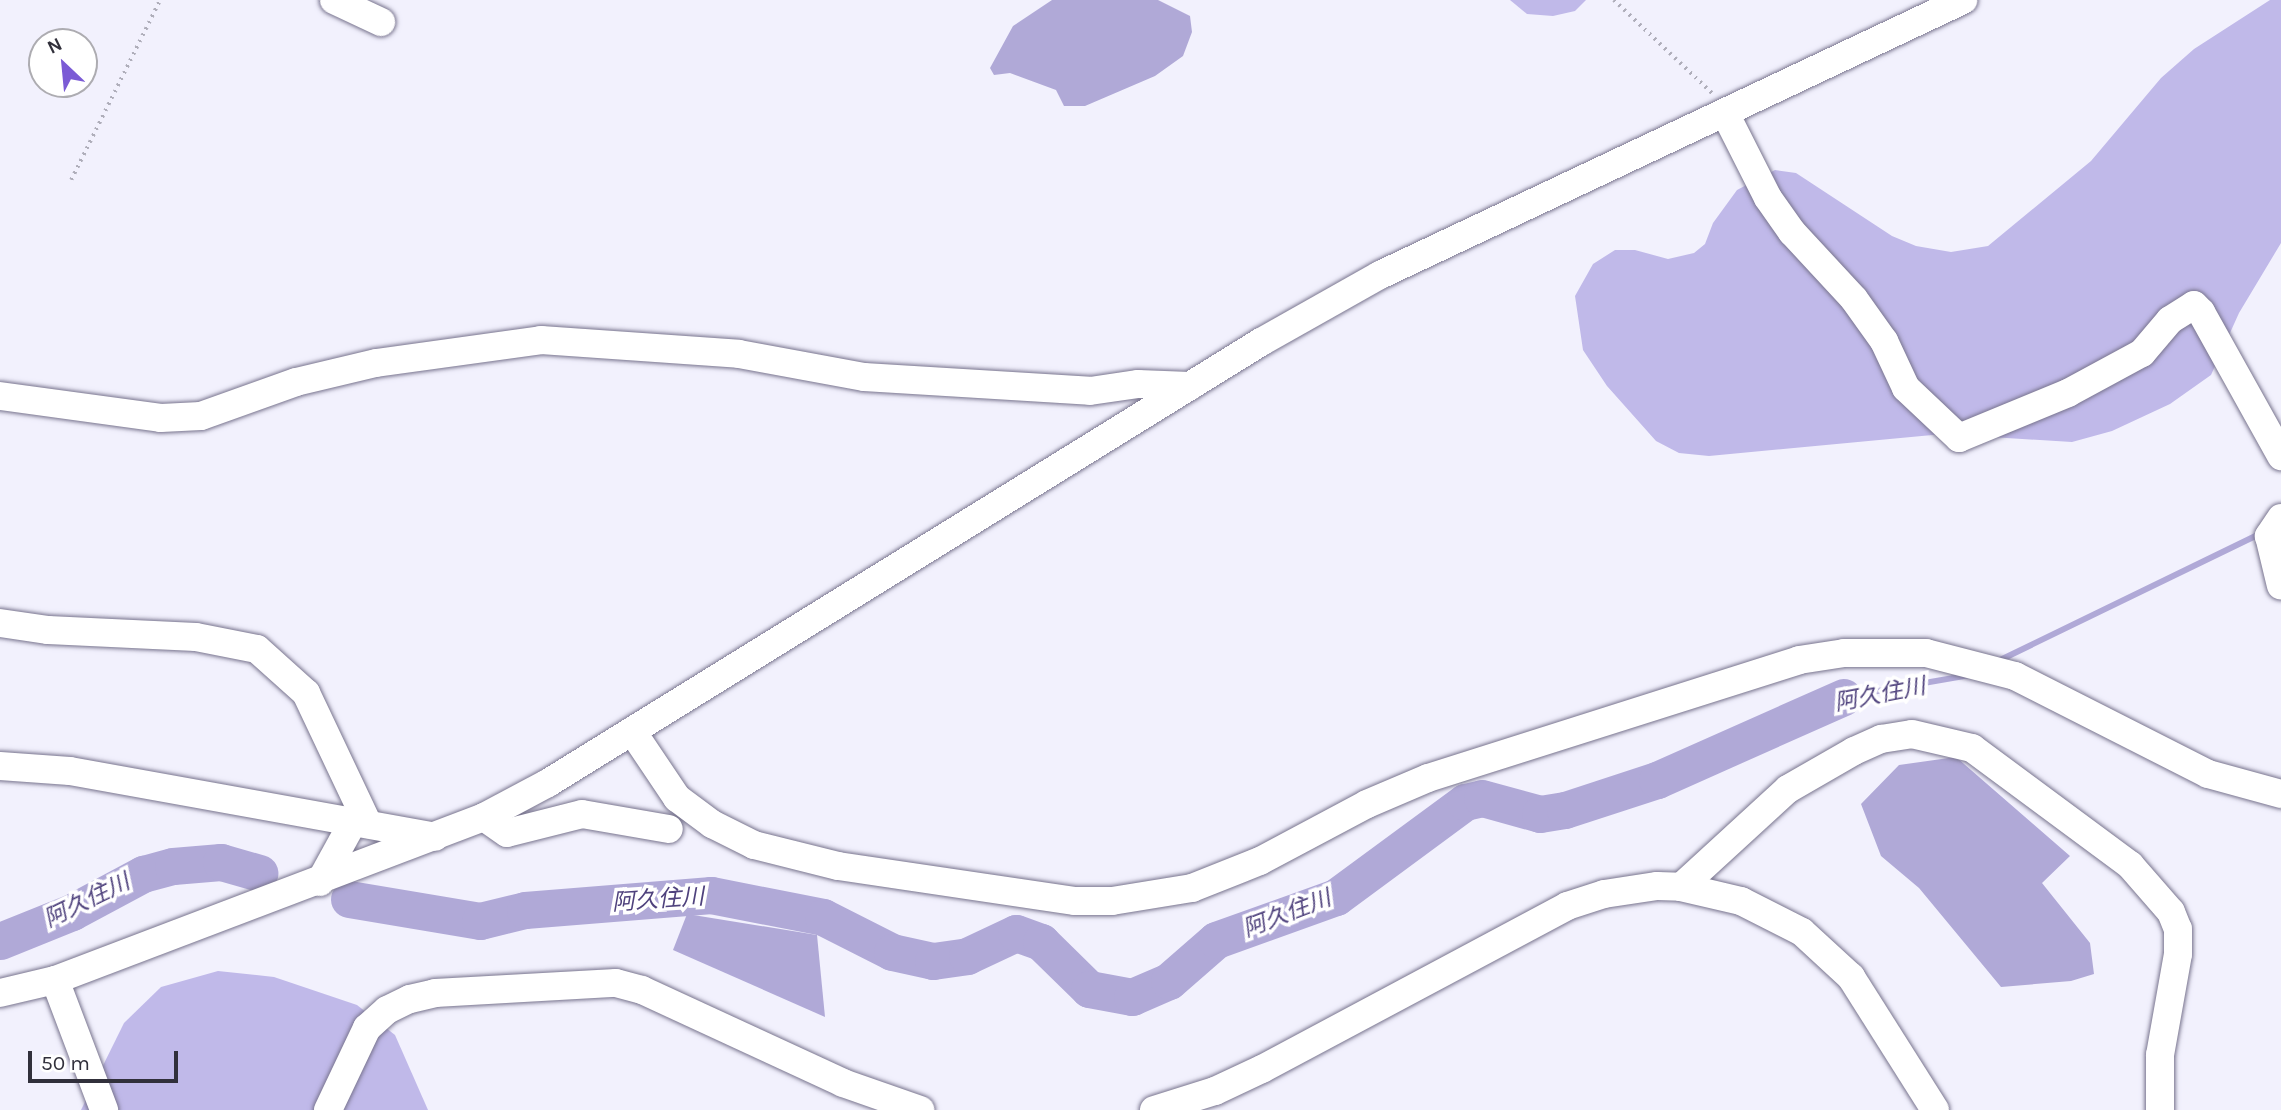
<!DOCTYPE html>
<html>
<head>
<meta charset="utf-8">
<style>
  body { margin:0 }
  #map { position:relative; width:2281px; height:1110px; overflow:hidden; background:#f2f1fd; font-family:Karla,"Noto Sans JP",sans-serif }
  div>[style] { position:absolute }
  [style*='--x'] { left:calc(var(--x)*1px); top:calc(var(--y)*1px); width:calc(var(--w)*1px); rotate:calc(var(--a)*1deg) }
  .forest>* { inset:0; background:#c0b9e9 }
  .water>* { inset:0; background:#b0a9d7 }
  .stream>* { height:6px; margin:-3px; padding:0 3px; transform-origin:3px; border-radius:3px; background:#b0a9d7 }
  .river>* { height:37px; margin:-18.5px; padding:0 18.5px; transform-origin:18.5px; border-radius:18.5px; background:#b0a9d7 }
  .path>* { height:3.5px; margin-top:-1.75px; transform-origin:0; background:repeating-linear-gradient(90deg,#afaeba 0 2px,transparent 0 7px) }
  .roads { filter:drop-shadow(0 0 2px #78748e) drop-shadow(0 0 2px #78748e) }
  .minor>* { height:28px; margin:-14px; padding:0 14px; transform-origin:14px; border-radius:14px; background:#fff }
  span { translate:-50% -50%; white-space:nowrap; text-align:center; line-height:1.15; -webkit-text-stroke:7px #fff; paint-order:stroke }
  .water-label { font-size:23px; color:#4f427d; font-style:italic }
  .north { position:absolute; left:28px; top:28px; width:70px; height:70px; box-sizing:border-box; background:#fff; border:2px solid #adacb1; border-radius:50%; rotate:334deg; font-size:19px; font-weight:700; line-height:28px; text-align:center; color:#31303b }
  .north::after { content:''; display:block; margin:auto; width:24px; height:32px; background:#7b5bd5; clip-path:polygon(50% 0,100% 100%,50% 72%,0 100%) }
  .scale { position:absolute; left:28px; top:1051px; width:150px; height:32px; box-sizing:border-box; border:4px solid #31303b; border-top:0; padding-left:9px; font-size:21px; line-height:24px; white-space:nowrap; color:#31303b; -webkit-text-stroke:5px #fff; paint-order:stroke }
</style>
</head>
<body>
<div id="map">
  <div class="forest">
    <i style="clip-path:polygon(1510px 0,1586px 0,1575px 11px,1553px 16px,1527px 14px)"></i>
    <i style="clip-path:polygon(2270px 0,2281px 0,2281px 243px,2239px 313px,2211px 375px,2170px 404px,2112px 431px,2072px 442px,1943px 434px,1709px 456px,1679px 453px,1656px 441px,1607px 386px,1583px 350px,1575px 296px,1593px 264px,1615px 250px,1635px 250px,1668px 259px,1694px 253px,1705px 244px,1713px 223px,1737px 190px,1775px 170px,1796px 173px,1892px 236px,1916px 246px,1951px 252px,1988px 246px,2091px 161px,2161px 78px,2194px 49px)"></i>
    <i style="clip-path:polygon(218px 971px,274px 977px,357px 1005px,395px 1035px,428px 1110px,81px 1110px,124px 1023px,161px 987px)"></i>
  </div>
  <div class="water">
    <i style="clip-path:polygon(1052px 0,1158px 0,1190px 16px,1192px 32px,1183px 56px,1155px 76px,1085px 106px,1064px 106px,1056px 90px,1010px 73px,994px 75px,990px 68px,1013px 26px)"></i>
    <i style="clip-path:polygon(1956px 757px,2070px 856px,2042px 883px,2090px 943px,2094px 974px,2071px 981px,2001px 987px,1919px 888px,1881px 856px,1861px 804px,1899px 765px)"></i>
    <i style="clip-path:polygon(687px 914px,817px 935px,825px 1017px,673px 950px)"></i>
  </div>
  <div class="stream">
    <i style="--x:1996;--y:662;--w:293;--a:-25.9"></i>
    <i style="--x:1843;--y:697;--w:130;--a:-9.8"></i>
  </div>
  <div class="river">
    <i style="--x:349;--y:899;--w:133;--a:9.5"></i>
    <i style="--x:480;--y:921;--w:46;--a:-13.7"></i>
    <i style="--x:525;--y:910;--w:187;--a:-4.6"></i>
    <i style="--x:711;--y:895;--w:114;--a:11.1"></i>
    <i style="--x:823;--y:917;--w:77;--a:26.9"></i>
    <i style="--x:892;--y:952;--w:42;--a:12.4"></i>
    <i style="--x:933;--y:961;--w:34;--a:-8"></i>
    <i style="--x:967;--y:956;--w:54;--a:-25.1"></i>
    <i style="--x:1016;--y:933;--w:27;--a:20"></i>
    <i style="--x:1041;--y:942;--w:67;--a:44.4"></i>
    <i style="--x:1089;--y:989;--w:44;--a:10.5"></i>
    <i style="--x:1132;--y:997;--w:40;--a:-23.4"></i>
    <i style="--x:1169;--y:981;--w:62;--a:-41.1"></i>
    <i style="--x:1216;--y:940;--w:127;--a:-19.7"></i>
    <i style="--x:1336;--y:897;--w:160;--a:-36.4"></i>
    <i style="--x:1465;--y:802;--w:17;--a:-13"></i>
    <i style="--x:1482;--y:798;--w:60;--a:15.4"></i>
    <i style="--x:1540;--y:814;--w:25;--a:-9"></i>
    <i style="--x:1565;--y:810;--w:97;--a:-18.1"></i>
    <i style="--x:1657;--y:780;--w:204;--a:-24"></i>
    <i style="--x:0;--y:941;--w:78;--a:-21.9"></i>
    <i style="--x:72;--y:912;--w:81;--a:-28.2"></i>
    <i style="--x:143;--y:874;--w:31;--a:-15"></i>
    <i style="--x:173;--y:866;--w:48;--a:-4.8"></i>
    <i style="--x:221;--y:862;--w:40;--a:16"></i>
  </div>
  <div class="path">
    <i style="--x:1614;--y:0;--w:137;--a:43.5"></i>
    <i style="--x:71;--y:180;--w:201;--a:-63.7"></i>
  </div>
  <div class="roads">
    <div class="minor">
      <i style="--x:334;--y:0;--w:52;--a:25.1"></i>
      <i style="--x:1725;--y:113;--w:95;--a:63.2"></i>
      <i style="--x:1768;--y:198;--w:42;--a:54.8"></i>
      <i style="--x:1792;--y:232;--w:91;--a:47.2"></i>
      <i style="--x:1854;--y:299;--w:52;--a:54.5"></i>
      <i style="--x:1884;--y:341;--w:52;--a:64.9"></i>
      <i style="--x:1906;--y:388;--w:73;--a:43.3"></i>
      <i style="--x:1959;--y:438;--w:118;--a:-22.4"></i>
      <i style="--x:2068;--y:393;--w:84;--a:-28.4"></i>
      <i style="--x:2142;--y:353;--w:43;--a:-49.7"></i>
      <i style="--x:2170;--y:320;--w:28;--a:-32"></i>
      <i style="--x:2194;--y:305;--w:10;--a:45"></i>
      <i style="--x:2201;--y:312;--w:165;--a:60.9"></i>
      <i style="--x:0;--y:396;--w:162;--a:7.8"></i>
      <i style="--x:161;--y:418;--w:40;--a:-2.9"></i>
      <i style="--x:201;--y:416;--w:101;--a:-19.7"></i>
      <i style="--x:296;--y:382;--w:82;--a:-13.4"></i>
      <i style="--x:376;--y:363;--w:167;--a:-7.9"></i>
      <i style="--x:541;--y:340;--w:198;--a:4"></i>
      <i style="--x:739;--y:354;--w:127;--a:10.4"></i>
      <i style="--x:864;--y:377;--w:226;--a:3.5"></i>
      <i style="--x:1090;--y:391;--w:49;--a:-8.3"></i>
      <i style="--x:1138;--y:384;--w:52;--a:2.2"></i>
      <i style="--x:2281;--y:518;--w:22;--a:124"></i>
      <i style="--x:2269;--y:536;--w:51;--a:76.5"></i>
      <i style="--x:0;--y:623;--w:49;--a:8.3"></i>
      <i style="--x:48;--y:630;--w:148;--a:2.7"></i>
      <i style="--x:196;--y:637;--w:62;--a:11.1"></i>
      <i style="--x:257;--y:649;--w:66;--a:41.9"></i>
      <i style="--x:306;--y:693;--w:145;--a:64.7"></i>
      <i style="--x:632;--y:731;--w:81;--a:56.1"></i>
      <i style="--x:677;--y:798;--w:44;--a:36.6"></i>
      <i style="--x:712;--y:824;--w:47;--a:26.6"></i>
      <i style="--x:754;--y:845;--w:87;--a:14"></i>
      <i style="--x:838;--y:866;--w:240;--a:8.4"></i>
      <i style="--x:1075;--y:901;--w:37;--a:0"></i>
      <i style="--x:1112;--y:901;--w:81;--a:-9.2"></i>
      <i style="--x:1192;--y:888;--w:73;--a:-21.7"></i>
      <i style="--x:1260;--y:861;--w:121;--a:-28"></i>
      <i style="--x:1367;--y:804;--w:66;--a:-23.1"></i>
      <i style="--x:1428;--y:778;--w:389;--a:-17.6"></i>
      <i style="--x:1799;--y:660;--w:46;--a:-8.8"></i>
      <i style="--x:1844;--y:653;--w:82;--a:0"></i>
      <i style="--x:1926;--y:653;--w:92;--a:14.5"></i>
      <i style="--x:2015;--y:676;--w:216;--a:26.9"></i>
      <i style="--x:2208;--y:774;--w:76;--a:15.3"></i>
      <i style="--x:0;--y:766;--w:70;--a:4.1"></i>
      <i style="--x:70;--y:771;--w:371;--a:10.2"></i>
      <i style="--x:484;--y:817;--w:28;--a:35"></i>
      <i style="--x:507;--y:833;--w:77;--a:-14.2"></i>
      <i style="--x:582;--y:814;--w:88;--a:9.8"></i>
      <i style="--x:320;--y:882;--w:68;--a:-61.2"></i>
      <i style="--x:1681;--y:887;--w:145;--a:-42.5"></i>
      <i style="--x:1788;--y:789;--w:76;--a:-29.9"></i>
      <i style="--x:1854;--y:751;--w:30;--a:-24"></i>
      <i style="--x:1881;--y:739;--w:31;--a:-9"></i>
      <i style="--x:1912;--y:734;--w:62;--a:13.1"></i>
      <i style="--x:1972;--y:748;--w:197;--a:36.5"></i>
      <i style="--x:2130;--y:865;--w:62;--a:48.9"></i>
      <i style="--x:2171;--y:912;--w:18;--a:68"></i>
      <i style="--x:2178;--y:929;--w:25;--a:90"></i>
      <i style="--x:2178;--y:954;--w:103;--a:100.1"></i>
      <i style="--x:2160;--y:1055;--w:55;--a:90"></i>
      <i style="--x:55;--y:980;--w:139;--a:69.3"></i>
      <i style="--x:0;--y:993;--w:57;--a:-13.3"></i>
      <i style="--x:55;--y:980;--w:459;--a:-20.8"></i>
      <i style="--x:484;--y:817;--w:72;--a:-28"></i>
      <i style="--x:548;--y:783;--w:838;--a:-31.74"></i>
      <i style="--x:1261;--y:342;--w:137;--a:-29.4"></i>
      <i style="--x:1380;--y:275;--w:645;--a:-25.25"></i>
      <i style="--x:328;--y:1110;--w:91;--a:-64.6"></i>
      <i style="--x:367;--y:1028;--w:27;--a:-42"></i>
      <i style="--x:387;--y:1010;--w:25;--a:-26"></i>
      <i style="--x:410;--y:999;--w:26;--a:-13"></i>
      <i style="--x:435;--y:993;--w:181;--a:-3.2"></i>
      <i style="--x:616;--y:983;--w:27;--a:15"></i>
      <i style="--x:642;--y:990;--w:221;--a:24.8"></i>
      <i style="--x:843;--y:1083;--w:82;--a:19.3"></i>
      <i style="--x:1154;--y:1110;--w:64;--a:-17.3"></i>
      <i style="--x:1215;--y:1091;--w:52;--a:-25.1"></i>
      <i style="--x:1262;--y:1069;--w:346;--a:-28.1"></i>
      <i style="--x:1567;--y:906;--w:39;--a:-18"></i>
      <i style="--x:1604;--y:894;--w:54;--a:-8.6"></i>
      <i style="--x:1657;--y:886;--w:24;--a:2"></i>
      <i style="--x:1681;--y:887;--w:62;--a:13.1"></i>
      <i style="--x:1741;--y:901;--w:68;--a:26.9"></i>
      <i style="--x:1802;--y:932;--w:67;--a:42.6"></i>
      <i style="--x:1851;--y:977;--w:157;--a:57.7"></i>
    </div>
  </div>
  <div class="water-label">
    <span style="left:1880px;top:695px;rotate:-11deg">阿久住川</span>
    <span style="left:658px;top:900px;rotate:-4deg">阿久住川</span>
    <span style="left:87px;top:901px;rotate:-26deg">阿久住川</span>
    <span style="left:1287px;top:914px;rotate:-21deg">阿久住川</span>
  </div>
  <div class="north">N</div>
  <div class="scale">50 m</div>
</div>
</body>
</html>
